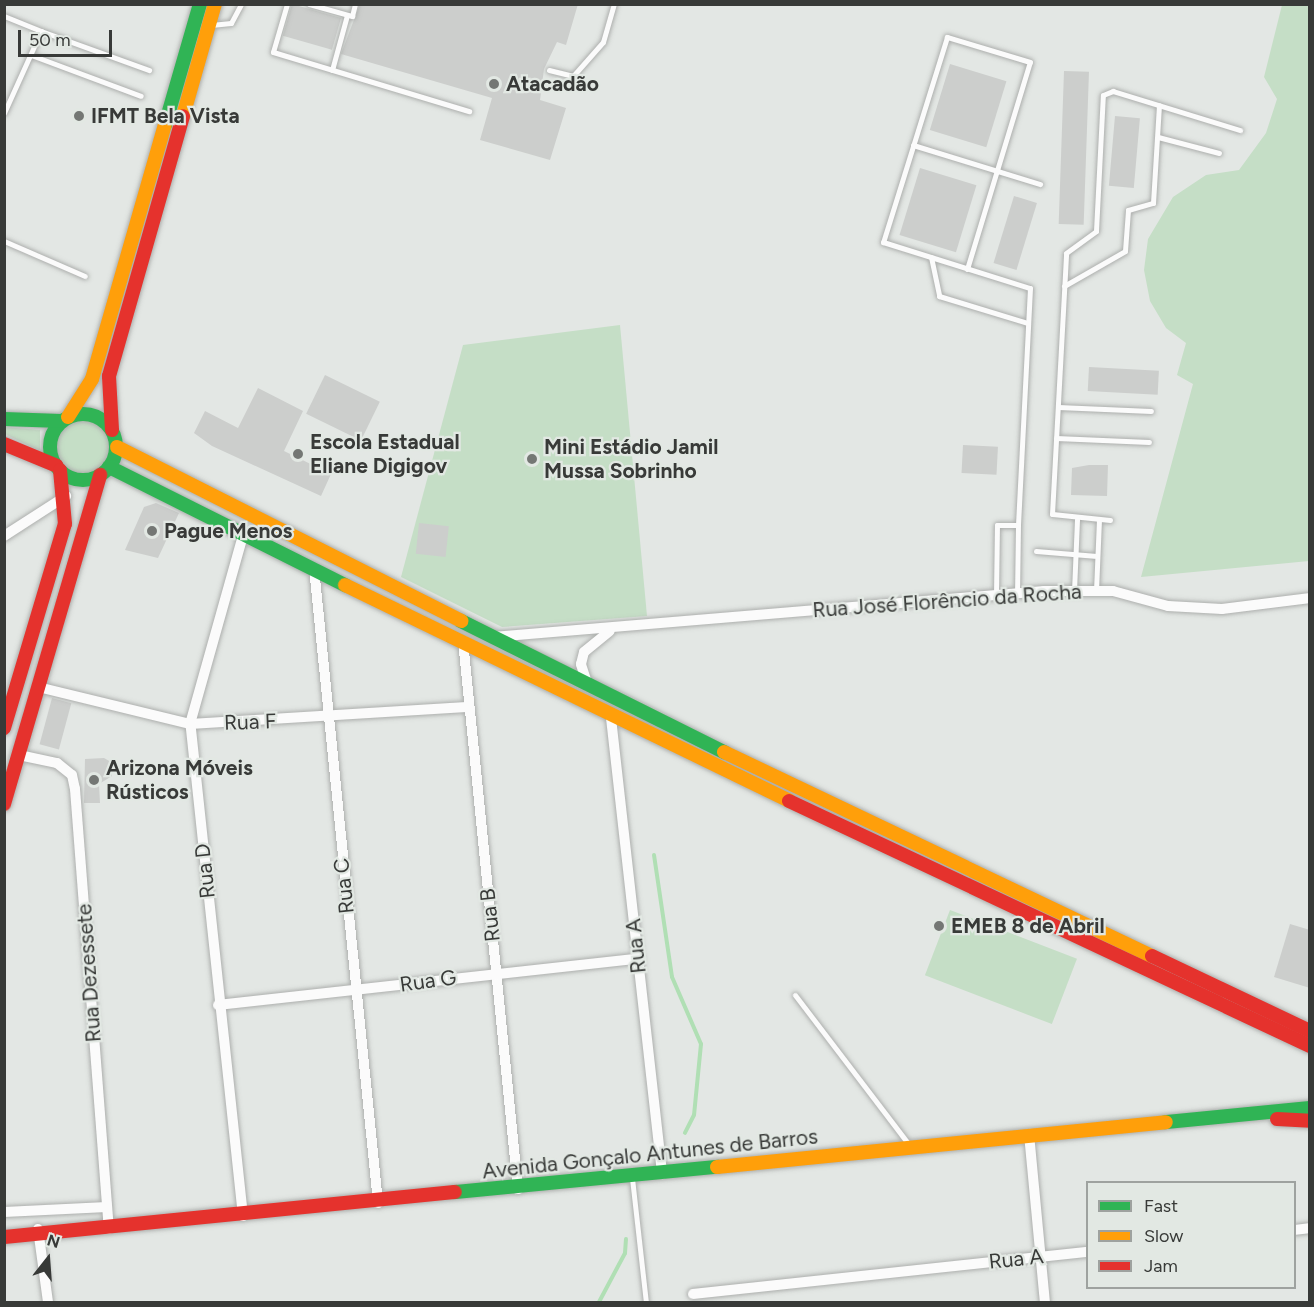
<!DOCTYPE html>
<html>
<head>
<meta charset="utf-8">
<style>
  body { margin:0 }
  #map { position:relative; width:1314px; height:1307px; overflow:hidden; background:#e3e7e4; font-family:Figtree,sans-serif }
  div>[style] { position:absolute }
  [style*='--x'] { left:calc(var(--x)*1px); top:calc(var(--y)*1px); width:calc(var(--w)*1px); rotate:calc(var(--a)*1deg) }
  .green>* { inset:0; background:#c5dec6; transform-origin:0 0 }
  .round { border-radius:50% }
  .stream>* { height:4px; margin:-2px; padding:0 2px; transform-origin:2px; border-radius:2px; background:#b0dfb4 }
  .building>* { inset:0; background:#cccecc; transform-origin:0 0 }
  .roads { filter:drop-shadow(0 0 2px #adafad) drop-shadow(0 0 2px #adafad) }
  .lane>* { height:5px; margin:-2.5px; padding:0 2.5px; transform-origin:2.5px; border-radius:2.5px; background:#fbfbfb }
  .street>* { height:10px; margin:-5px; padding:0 5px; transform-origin:5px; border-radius:5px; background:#fbfbfb }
  .fast>* { height:14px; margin:-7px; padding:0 7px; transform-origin:7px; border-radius:7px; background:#30b455 }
  .fast>.ring { margin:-7px; padding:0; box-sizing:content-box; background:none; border:14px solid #30b455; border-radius:50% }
  .slow>* { height:14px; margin:-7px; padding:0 7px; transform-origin:7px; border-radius:7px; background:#ff9f0a }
  .jam>* { height:14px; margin:-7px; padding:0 7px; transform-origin:7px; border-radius:7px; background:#e5322d }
  .dots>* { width:16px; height:16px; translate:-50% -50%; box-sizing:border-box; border:3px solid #e2e8e3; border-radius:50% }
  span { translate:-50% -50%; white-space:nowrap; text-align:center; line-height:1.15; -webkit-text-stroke:4.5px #e2e8e3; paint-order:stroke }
  .poi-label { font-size:21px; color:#383a38; font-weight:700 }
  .left { translate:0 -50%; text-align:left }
  .street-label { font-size:21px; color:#383a38 }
  .frame { position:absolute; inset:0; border:6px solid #383a38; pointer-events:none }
  .legend { position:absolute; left:1086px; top:1181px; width:210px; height:108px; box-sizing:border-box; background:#e2e8e3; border:2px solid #9ea29f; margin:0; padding:8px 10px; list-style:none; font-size:18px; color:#383a38 }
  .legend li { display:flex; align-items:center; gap:12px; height:30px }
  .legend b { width:30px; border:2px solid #9ea29f }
  .north { position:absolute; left:18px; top:1229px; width:60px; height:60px; -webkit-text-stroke:4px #e2e8e3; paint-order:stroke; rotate:17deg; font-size:16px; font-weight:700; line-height:24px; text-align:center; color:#383a38 }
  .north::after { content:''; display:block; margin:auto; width:21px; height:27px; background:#383a38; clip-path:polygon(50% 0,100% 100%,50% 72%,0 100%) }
  .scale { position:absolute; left:18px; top:30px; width:94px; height:27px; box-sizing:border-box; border:3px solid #383a38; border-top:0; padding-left:8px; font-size:18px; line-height:21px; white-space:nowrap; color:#383a38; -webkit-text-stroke:4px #e2e8e3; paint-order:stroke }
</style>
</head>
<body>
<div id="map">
  <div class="green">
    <i style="clip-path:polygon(1282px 5px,1310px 5px,1309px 561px,1141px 577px,1193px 384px,1177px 375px,1186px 343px,1166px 328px,1150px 301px,1144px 270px,1148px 239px,1173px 197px,1206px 175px,1239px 170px,1266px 133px,1277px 99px,1264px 77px)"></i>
    <i style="clip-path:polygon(620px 325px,647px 616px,502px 627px,401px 577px,463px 345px)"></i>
    <i class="round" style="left:54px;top:420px;width:56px;height:56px"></i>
    <i style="clip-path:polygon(4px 427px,40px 430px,40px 451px,5px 434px)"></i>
    <i style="left:950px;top:910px;width:136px;height:70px;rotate:21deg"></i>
  </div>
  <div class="stream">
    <i style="--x:654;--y:855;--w:123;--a:81.6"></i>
    <i style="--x:672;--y:977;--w:73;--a:66.6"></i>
    <i style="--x:701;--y:1044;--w:71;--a:95.6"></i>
    <i style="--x:694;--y:1115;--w:20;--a:117"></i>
    <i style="--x:599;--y:1302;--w:55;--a:-62"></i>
    <i style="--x:625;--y:1253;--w:14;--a:-86"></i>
  </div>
  <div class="building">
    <i style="left:292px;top:4px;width:51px;height:33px;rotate:16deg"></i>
    <i style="clip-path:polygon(360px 4px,578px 4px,566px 45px,557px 42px,544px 69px,540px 100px,566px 108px,550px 160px,480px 140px,492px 98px,341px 54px)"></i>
    <i style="left:950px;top:64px;width:59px;height:69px;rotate:17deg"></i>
    <i style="left:1064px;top:71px;width:25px;height:153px;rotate:2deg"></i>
    <i style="left:1115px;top:116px;width:25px;height:70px;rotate:5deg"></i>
    <i style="left:920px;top:168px;width:59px;height:70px;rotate:17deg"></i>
    <i style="left:1014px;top:196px;width:24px;height:70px;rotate:17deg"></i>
    <i style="left:1089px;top:367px;width:70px;height:24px;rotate:3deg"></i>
    <i style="left:325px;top:375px;width:61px;height:43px;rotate:26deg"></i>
    <i style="clip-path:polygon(258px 388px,303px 411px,284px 451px,331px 474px,321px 496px,212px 446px,194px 433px,205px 411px,238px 428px)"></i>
    <i style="left:963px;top:445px;width:35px;height:28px;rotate:3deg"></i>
    <i style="clip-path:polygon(1089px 465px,1108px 465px,1107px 496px,1071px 495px,1072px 468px)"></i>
    <i style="clip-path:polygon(156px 503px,179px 513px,158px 558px,125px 550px,144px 507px)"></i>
    <i style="left:419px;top:523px;width:30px;height:31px;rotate:6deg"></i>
    <i style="left:52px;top:698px;width:20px;height:48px;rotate:15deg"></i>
    <i style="clip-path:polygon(104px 758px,111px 762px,112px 776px,99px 784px,100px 803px,84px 803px,85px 759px)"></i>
    <i style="clip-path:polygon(1290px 924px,1310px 930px,1310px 988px,1274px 977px)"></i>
  </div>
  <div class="roads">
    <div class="lane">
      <i style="--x:287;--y:4;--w:50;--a:106.3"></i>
      <i style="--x:273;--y:52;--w:205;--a:16.8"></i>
      <i style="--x:309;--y:4;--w:45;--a:15.6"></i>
      <i style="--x:352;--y:16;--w:12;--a:-76"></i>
      <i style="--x:4;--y:16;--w:40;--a:22"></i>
      <i style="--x:41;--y:31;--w:90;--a:114.3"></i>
      <i style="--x:211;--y:25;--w:20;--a:-6"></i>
      <i style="--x:231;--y:23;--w:21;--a:-62"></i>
      <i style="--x:41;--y:31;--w:115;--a:19.9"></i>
      <i style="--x:31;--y:55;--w:117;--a:20.4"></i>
      <i style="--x:332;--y:70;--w:57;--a:-74.7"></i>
      <i style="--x:549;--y:70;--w:25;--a:14"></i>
      <i style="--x:573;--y:76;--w:45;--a:-48.6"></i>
      <i style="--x:603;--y:42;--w:40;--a:-74"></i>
      <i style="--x:1158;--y:137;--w:63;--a:14.7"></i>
      <i style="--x:913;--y:145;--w:133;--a:17.1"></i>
      <i style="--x:4;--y:241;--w:88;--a:23.4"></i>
      <i style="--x:931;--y:257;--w:40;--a:78"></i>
      <i style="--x:939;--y:296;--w:93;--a:16.9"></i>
      <i style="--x:967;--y:269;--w:216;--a:-73.1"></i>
      <i style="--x:1030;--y:62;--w:87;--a:-163.2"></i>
      <i style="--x:947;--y:37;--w:215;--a:107.3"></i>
      <i style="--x:883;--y:242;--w:154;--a:17.4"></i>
      <i style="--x:1030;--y:288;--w:237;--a:92.9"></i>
      <i style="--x:1064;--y:286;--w:70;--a:-29.8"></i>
      <i style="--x:1125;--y:251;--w:41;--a:-85.8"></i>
      <i style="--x:1128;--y:210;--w:26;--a:-16"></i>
      <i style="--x:1153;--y:203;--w:98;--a:-86.5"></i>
      <i style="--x:1058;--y:407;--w:93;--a:2.5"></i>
      <i style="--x:1056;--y:438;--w:93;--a:2.5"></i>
      <i style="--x:1110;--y:520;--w:58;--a:-174.1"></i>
      <i style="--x:1052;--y:514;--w:261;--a:-86.9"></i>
      <i style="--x:1066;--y:253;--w:37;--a:-36"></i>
      <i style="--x:1096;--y:231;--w:136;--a:-87.1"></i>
      <i style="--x:1103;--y:95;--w:11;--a:-22"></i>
      <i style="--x:1113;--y:91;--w:133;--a:17.1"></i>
      <i style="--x:1036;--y:551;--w:61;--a:4.7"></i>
      <i style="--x:1074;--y:591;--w:72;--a:-87.6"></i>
      <i style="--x:1096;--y:591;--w:71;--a:-87.6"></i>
      <i style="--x:996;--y:595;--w:70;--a:-89.2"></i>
      <i style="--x:997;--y:525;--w:21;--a:0"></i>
      <i style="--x:1018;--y:525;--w:68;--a:90.8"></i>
      <i style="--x:795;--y:995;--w:190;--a:52.7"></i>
      <i style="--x:632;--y:1178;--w:125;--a:83.6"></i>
    </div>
    <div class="street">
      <i style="--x:4;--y:536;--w:74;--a:-32.8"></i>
      <i style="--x:314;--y:568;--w:638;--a:84.24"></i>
      <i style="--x:493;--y:637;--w:553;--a:-4.77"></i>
      <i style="--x:1044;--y:591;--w:69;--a:0"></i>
      <i style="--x:1113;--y:591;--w:57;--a:15.3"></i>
      <i style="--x:1168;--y:606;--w:54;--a:3.2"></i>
      <i style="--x:1222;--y:609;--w:89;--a:-7.1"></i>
      <i style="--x:463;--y:641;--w:551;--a:84.27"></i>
      <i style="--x:588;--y:686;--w:23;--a:-108"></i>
      <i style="--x:581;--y:664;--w:12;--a:-76"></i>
      <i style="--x:584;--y:652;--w:33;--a:-39"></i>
      <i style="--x:38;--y:687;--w:156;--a:13.7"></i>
      <i style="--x:190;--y:724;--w:277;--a:-3.5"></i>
      <i style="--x:611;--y:718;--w:459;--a:83.6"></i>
      <i style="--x:19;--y:755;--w:39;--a:12"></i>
      <i style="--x:57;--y:763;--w:19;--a:39"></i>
      <i style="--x:72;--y:775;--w:14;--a:78"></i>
      <i style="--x:75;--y:789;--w:441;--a:85.6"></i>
      <i style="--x:218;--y:1005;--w:423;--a:-6.3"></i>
      <i style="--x:1029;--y:1134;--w:169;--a:84.6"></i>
      <i style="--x:4;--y:1212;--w:103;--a:-2.8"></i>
      <i style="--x:243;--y:1216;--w:495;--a:-96.1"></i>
      <i style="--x:190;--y:724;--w:199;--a:-74.3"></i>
      <i style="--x:38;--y:1229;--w:74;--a:82.2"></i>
      <i style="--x:1294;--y:1230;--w:16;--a:-7"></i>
      <i style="--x:693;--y:1294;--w:397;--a:-6.1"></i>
    </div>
    <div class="fast">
      <i style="--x:165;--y:125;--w:126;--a:-73.9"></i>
      <i class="ring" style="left:50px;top:414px;width:52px;height:52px"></i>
      <i style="--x:4;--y:419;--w:57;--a:2"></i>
      <i style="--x:109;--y:467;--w:264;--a:26.6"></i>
      <i style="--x:461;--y:621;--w:294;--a:26.5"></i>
      <i style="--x:1166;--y:1122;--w:145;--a:-5.6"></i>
      <i style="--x:455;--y:1192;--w:263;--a:-5.5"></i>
    </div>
    <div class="slow">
      <i style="--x:183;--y:116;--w:116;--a:-74.1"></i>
      <i style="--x:68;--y:417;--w:45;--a:-57.7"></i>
      <i style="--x:92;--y:379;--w:264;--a:-74"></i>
      <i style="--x:117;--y:447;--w:386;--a:26.8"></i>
      <i style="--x:345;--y:585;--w:494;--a:25.9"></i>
      <i style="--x:724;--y:752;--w:474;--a:25.5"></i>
      <i style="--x:717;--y:1167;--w:451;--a:-5.7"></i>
    </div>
    <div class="jam">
      <i style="--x:112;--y:430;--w:54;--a:-93.2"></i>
      <i style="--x:109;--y:376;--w:270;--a:-74.1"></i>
      <i style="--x:4;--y:444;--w:57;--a:22.5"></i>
      <i style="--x:4;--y:728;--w:213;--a:-73.4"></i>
      <i style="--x:65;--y:524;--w:54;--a:-95.3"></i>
      <i style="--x:789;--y:801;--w:576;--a:25.19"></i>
      <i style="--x:4;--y:804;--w:343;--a:-73.7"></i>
      <i style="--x:1152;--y:956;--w:175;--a:25.4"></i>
      <i style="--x:1277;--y:1119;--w:33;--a:3"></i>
      <i style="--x:4;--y:1237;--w:453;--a:-5.7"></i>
    </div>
  </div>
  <div class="dots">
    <i style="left:494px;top:84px;background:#747774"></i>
    <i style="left:79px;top:116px;background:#747774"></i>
    <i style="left:298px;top:454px;background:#747774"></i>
    <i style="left:532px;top:459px;background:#747774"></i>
    <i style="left:152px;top:531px;background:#747774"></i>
    <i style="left:94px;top:780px;background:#747774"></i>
    <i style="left:939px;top:926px;background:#747774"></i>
  </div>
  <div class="poi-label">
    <span class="left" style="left:506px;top:84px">Atacadão</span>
    <span class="left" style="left:91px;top:116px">IFMT Bela Vista</span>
    <span class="left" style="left:310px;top:454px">Escola Estadual<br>Eliane Digigov</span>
    <span class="left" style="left:544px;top:459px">Mini Estádio Jamil<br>Mussa Sobrinho</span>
    <span class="left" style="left:164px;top:531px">Pague Menos</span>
    <span class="left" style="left:106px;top:780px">Arizona Móveis<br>Rústicos</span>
    <span class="left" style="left:951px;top:926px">EMEB 8 de Abril</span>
  </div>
  <div class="street-label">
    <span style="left:947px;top:601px;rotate:-4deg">Rua José Florêncio da Rocha</span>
    <span style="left:250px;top:722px;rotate:-2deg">Rua F</span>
    <span style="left:205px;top:871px;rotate:-96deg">Rua D</span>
    <span style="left:344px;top:886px;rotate:-96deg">Rua C</span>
    <span style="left:490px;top:915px;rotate:-96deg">Rua B</span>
    <span style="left:636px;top:946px;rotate:-96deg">Rua A</span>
    <span style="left:89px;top:973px;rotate:-94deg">Rua Dezessete</span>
    <span style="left:428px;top:981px;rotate:-8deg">Rua G</span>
    <span style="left:650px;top:1154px;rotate:-6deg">Avenida Gonçalo Antunes de Barros</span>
    <span style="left:1016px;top:1259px;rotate:-6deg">Rua A</span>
  </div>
  <div class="frame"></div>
  <ul class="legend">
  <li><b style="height:8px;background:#30b455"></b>Fast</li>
  <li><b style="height:8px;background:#ff9f0a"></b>Slow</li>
  <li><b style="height:8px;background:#e5322d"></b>Jam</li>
  </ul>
  <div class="north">N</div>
  <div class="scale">50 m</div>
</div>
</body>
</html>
